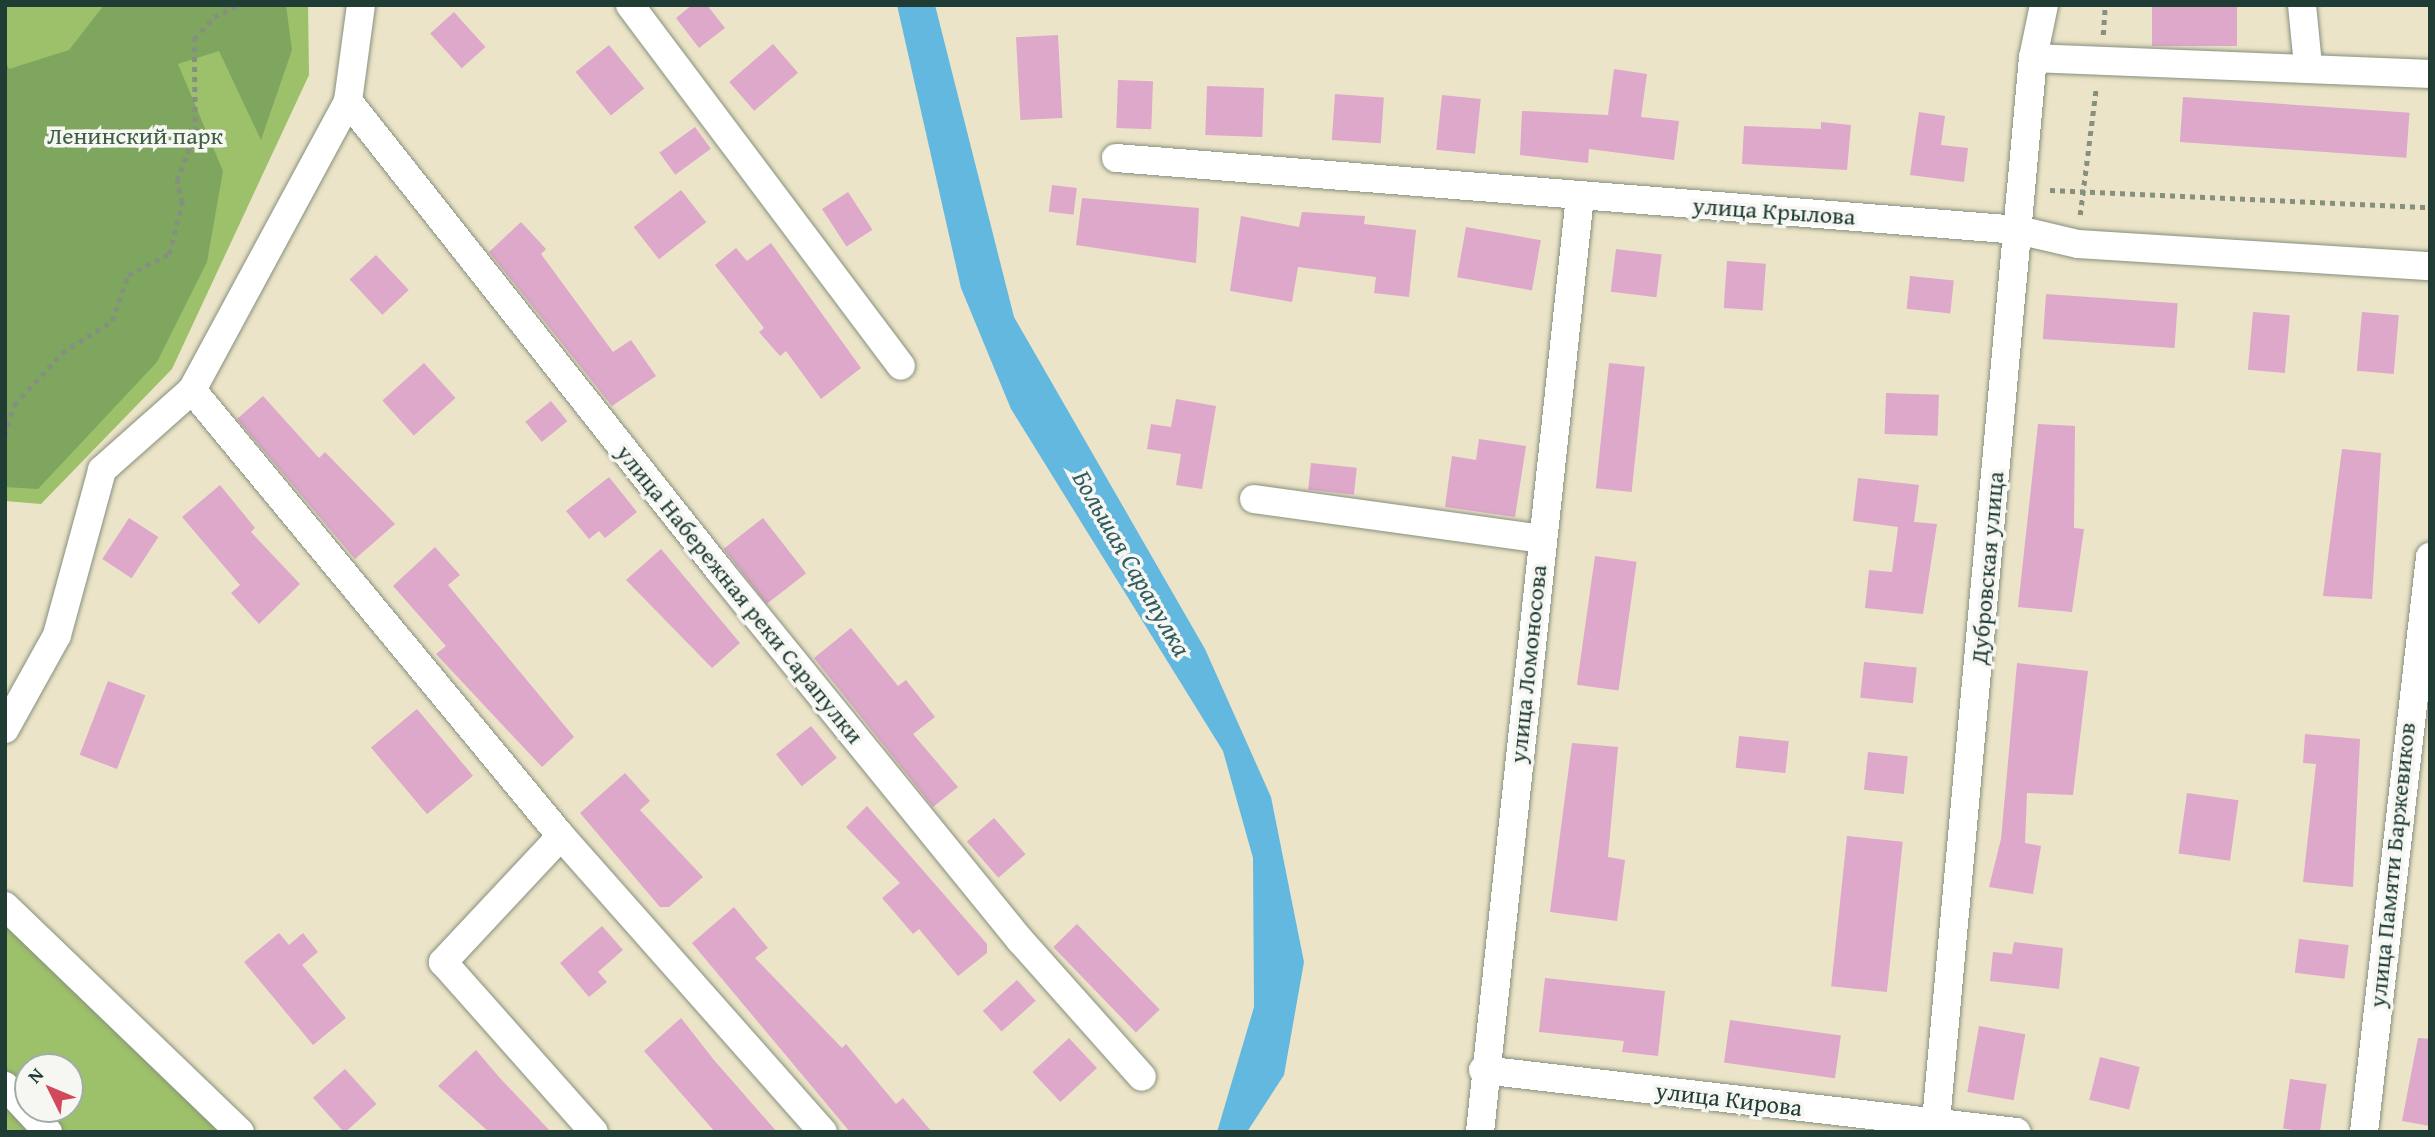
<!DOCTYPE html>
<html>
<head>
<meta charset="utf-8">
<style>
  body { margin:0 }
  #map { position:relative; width:2435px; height:1137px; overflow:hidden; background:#ece4c8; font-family:"Gentium Book Plus",serif }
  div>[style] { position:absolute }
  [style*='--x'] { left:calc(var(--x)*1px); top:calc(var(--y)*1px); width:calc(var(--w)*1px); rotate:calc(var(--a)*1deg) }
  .green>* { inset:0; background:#9dc06a }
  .forest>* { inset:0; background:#7ea65e }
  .water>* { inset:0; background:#63b8df }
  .building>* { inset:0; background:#dda8ca; transform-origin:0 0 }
  .path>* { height:4.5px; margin-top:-2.25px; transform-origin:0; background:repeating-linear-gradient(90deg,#86907e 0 5px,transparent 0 10px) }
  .roads { filter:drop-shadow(0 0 2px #86907e) drop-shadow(0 0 2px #86907e) }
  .minor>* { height:28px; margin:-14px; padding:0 14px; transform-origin:14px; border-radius:14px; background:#fff }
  span { translate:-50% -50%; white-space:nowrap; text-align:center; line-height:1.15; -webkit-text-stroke:7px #f6f6f2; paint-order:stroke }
  .park-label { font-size:24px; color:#3e5e42 }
  .street-label { font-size:24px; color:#1f3d34 }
  .water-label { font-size:26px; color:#305c5f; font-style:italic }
  .frame { position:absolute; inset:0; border:7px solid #1f3d34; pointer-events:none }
  .north { position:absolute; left:14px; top:1053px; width:70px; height:70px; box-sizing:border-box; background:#f6f6f2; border:2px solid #a0aca6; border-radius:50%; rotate:313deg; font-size:19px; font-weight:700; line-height:28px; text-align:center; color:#1f3d34 }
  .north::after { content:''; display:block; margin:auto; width:24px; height:32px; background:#d1495b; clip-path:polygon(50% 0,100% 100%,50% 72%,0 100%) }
</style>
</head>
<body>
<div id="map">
  <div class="green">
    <i style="clip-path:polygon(5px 5px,308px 5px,309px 75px,172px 369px,41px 504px,5px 501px)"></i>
    <i style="clip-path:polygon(evenodd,5px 898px,237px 1132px,5px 1132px,5px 898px,28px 1067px,70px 1067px,70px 1109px,28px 1109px,28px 1067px)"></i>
  </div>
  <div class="forest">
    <i style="clip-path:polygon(104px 5px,286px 5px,292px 50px,261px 140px,219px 51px,178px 64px,223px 171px,207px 262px,157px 362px,38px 489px,5px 487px,5px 61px,9px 69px,69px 50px)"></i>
  </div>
  <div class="water">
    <i style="clip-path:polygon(897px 5px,935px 5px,1014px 317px,1205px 649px,1271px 797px,1304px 962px,1284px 1075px,1247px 1132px,1217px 1132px,1254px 1007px,1253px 858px,1223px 751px,1011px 409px,961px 288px)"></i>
  </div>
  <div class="building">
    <i style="clip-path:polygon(692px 5px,707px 5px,725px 28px,699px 48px,676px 18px)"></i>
    <i style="left:2152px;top:5px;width:85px;height:41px"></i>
    <i style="left:454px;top:12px;width:47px;height:32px;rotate:48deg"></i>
    <i style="left:1058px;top:35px;width:83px;height:42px;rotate:87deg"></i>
    <i style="left:773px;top:44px;width:38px;height:58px;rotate:49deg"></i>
    <i style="left:609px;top:45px;width:56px;height:43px;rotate:51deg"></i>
    <i style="clip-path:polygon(1614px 69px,1647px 74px,1641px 117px,1679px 121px,1674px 160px,1589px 149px,1588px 163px,1520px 155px,1522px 111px,1608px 115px)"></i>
    <i style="left:1118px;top:80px;width:35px;height:48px;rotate:2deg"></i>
    <i style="left:1207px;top:86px;width:57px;height:49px;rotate:2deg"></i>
    <i style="left:1335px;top:94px;width:49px;height:46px;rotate:4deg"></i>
    <i style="left:1442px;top:95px;width:39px;height:55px;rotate:6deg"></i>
    <i style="left:2183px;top:97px;width:227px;height:45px;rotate:4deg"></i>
    <i style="clip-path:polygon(1919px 112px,1945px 116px,1941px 145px,1968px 148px,1964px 182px,1910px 175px)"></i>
    <i style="clip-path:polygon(1821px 122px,1851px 125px,1847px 170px,1742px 164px,1744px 126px,1821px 129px)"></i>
    <i style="left:695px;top:127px;width:27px;height:44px;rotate:54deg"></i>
    <i style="left:1052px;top:185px;width:25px;height:27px;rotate:7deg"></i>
    <i style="left:681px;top:190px;width:41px;height:60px;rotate:52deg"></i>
    <i style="left:848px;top:192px;width:45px;height:31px;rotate:57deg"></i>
    <i style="clip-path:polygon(1082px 198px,1199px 208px,1196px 263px,1076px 245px)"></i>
    <i style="clip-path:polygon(1302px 212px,1365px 216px,1364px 224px,1416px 230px,1409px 297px,1374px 293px,1376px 277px,1298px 267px,1292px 302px,1230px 291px,1241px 216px,1299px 227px)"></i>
    <i style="clip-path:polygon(521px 222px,546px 249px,541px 254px,613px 352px,631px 340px,656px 376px,612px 406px,489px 252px)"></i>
    <i style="left:1466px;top:227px;width:76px;height:51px;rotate:10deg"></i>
    <i style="clip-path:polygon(771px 243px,861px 368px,821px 399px,786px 351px,780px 356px,759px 332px,764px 328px,715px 265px,736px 248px,747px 261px)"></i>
    <i style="left:1616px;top:249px;width:46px;height:43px;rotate:7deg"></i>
    <i style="left:376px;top:255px;width:48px;height:36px;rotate:47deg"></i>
    <i style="left:1727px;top:261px;width:39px;height:47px;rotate:4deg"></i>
    <i style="left:1910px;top:276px;width:44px;height:33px;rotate:6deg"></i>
    <i style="left:2046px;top:294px;width:132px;height:45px;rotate:4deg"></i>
    <i style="left:2253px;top:312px;width:37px;height:58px;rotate:5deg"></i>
    <i style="left:2362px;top:312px;width:37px;height:59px;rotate:5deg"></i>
    <i style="left:424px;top:363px;width:47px;height:56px;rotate:48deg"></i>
    <i style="left:1609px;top:363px;width:36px;height:126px;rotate:6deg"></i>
    <i style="left:1886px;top:393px;width:53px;height:41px;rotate:2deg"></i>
    <i style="clip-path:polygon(263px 396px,319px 458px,325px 452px,395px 524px,355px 559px,237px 419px)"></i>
    <i style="clip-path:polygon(1176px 399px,1216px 406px,1202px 489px,1176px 485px,1181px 454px,1147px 449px,1151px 424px,1171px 427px)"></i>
    <i style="left:551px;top:401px;width:26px;height:33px;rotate:51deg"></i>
    <i style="clip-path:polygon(2038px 424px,2075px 426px,2074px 528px,2084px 529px,2072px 612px,2018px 607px)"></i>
    <i style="clip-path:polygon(1479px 439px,1526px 446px,1515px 517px,1445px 507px,1452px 456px,1476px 460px)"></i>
    <i style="clip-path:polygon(2342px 449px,2381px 453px,2372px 599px,2323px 596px)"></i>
    <i style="left:1311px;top:463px;width:46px;height:27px;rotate:6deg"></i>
    <i style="clip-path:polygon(609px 477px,637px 512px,605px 538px,599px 531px,589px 539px,566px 511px)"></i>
    <i style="clip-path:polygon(1858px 478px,1919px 485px,1914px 522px,1937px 524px,1923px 614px,1865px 608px,1869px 570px,1892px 572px,1898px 527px,1853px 521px)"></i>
    <i style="clip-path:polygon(220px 485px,255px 528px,251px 532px,300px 584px,259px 624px,231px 593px,240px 585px,182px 517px)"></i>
    <i style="left:129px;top:518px;width:35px;height:49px;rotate:33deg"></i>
    <i style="left:763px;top:518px;width:70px;height:50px;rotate:52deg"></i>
    <i style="clip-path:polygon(435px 547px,460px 575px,448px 585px,574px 737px,542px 767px,436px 654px,446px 646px,393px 586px)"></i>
    <i style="clip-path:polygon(661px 549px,740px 643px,712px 668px,626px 580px)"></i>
    <i style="left:1595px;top:556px;width:42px;height:130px;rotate:8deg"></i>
    <i style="clip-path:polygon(851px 628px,898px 686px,906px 680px,935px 717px,913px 734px,958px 787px,933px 807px,814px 658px)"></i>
    <i style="left:1864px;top:662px;width:53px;height:36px;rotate:6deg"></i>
    <i style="clip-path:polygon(2017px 663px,2088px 671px,2073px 795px,2027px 793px,2025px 843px,2041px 846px,2033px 894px,1989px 887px,2001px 839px)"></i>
    <i style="left:108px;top:681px;width:40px;height:79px;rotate:21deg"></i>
    <i style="left:417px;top:709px;width:87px;height:60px;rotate:50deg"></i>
    <i style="left:811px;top:726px;width:41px;height:45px;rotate:51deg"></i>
    <i style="clip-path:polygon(2305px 734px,2360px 739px,2353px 887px,2303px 882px,2316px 764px,2303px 763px)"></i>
    <i style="left:1739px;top:736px;width:50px;height:32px;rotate:6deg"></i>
    <i style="clip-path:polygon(1572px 743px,1618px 747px,1608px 857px,1625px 860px,1617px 921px,1550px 912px)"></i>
    <i style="left:1868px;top:752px;width:40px;height:38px;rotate:6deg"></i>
    <i style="clip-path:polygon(625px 773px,650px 801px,640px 810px,703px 877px,669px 907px,660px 907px,580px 813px)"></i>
    <i style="left:2187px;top:793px;width:52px;height:61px;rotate:8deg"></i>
    <i style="clip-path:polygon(867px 806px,987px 944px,987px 953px,958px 976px,919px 929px,913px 934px,882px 898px,900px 883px,846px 827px)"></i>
    <i style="left:994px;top:818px;width:48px;height:36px;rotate:49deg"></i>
    <i style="left:1847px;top:836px;width:56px;height:151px;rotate:6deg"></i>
    <i style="clip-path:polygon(734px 907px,768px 948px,755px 958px,842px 1048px,846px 1044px,896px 1104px,903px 1098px,932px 1132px,850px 1132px,692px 943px)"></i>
    <i style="left:1077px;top:924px;width:119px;height:33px;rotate:46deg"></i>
    <i style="clip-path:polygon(602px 926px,623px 950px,598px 972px,607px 982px,589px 997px,560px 963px)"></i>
    <i style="clip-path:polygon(279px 933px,289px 945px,303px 933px,318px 952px,302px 965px,346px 1018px,313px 1045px,244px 962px)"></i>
    <i style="left:2299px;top:939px;width:50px;height:34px;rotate:7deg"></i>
    <i style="clip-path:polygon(2014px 942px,2063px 948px,2059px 989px,1990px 981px,1993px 952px,2012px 954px)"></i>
    <i style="clip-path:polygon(1545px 978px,1665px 991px,1658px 1056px,1622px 1052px,1624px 1041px,1539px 1032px)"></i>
    <i style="left:1017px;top:980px;width:28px;height:46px;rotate:48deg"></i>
    <i style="clip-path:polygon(681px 1018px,714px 1060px,777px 1132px,715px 1132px,644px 1051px)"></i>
    <i style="left:1730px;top:1020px;width:112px;height:43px;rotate:8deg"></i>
    <i style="left:1979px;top:1026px;width:47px;height:67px;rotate:10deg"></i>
    <i style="left:1069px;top:1038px;width:41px;height:50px;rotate:47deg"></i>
    <i style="clip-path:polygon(2418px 1038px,2430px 1039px,2430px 1126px,2402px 1121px)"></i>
    <i style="clip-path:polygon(476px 1050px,499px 1077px,551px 1132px,489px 1132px,438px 1086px)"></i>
    <i style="left:2100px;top:1057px;width:41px;height:44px;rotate:14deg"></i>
    <i style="left:345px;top:1069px;width:47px;height:43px;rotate:48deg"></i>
    <i style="left:2290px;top:1079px;width:37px;height:50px;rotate:8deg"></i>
  </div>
  <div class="path">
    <i style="--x:2103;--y:35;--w:30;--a:-86"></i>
    <i style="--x:2050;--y:190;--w:380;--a:2.6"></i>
    <i style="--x:2080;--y:215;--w:128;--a:-82.8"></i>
    <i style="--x:5;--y:436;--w:32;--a:-74"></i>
    <i style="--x:14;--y:405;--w:71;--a:-47.3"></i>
    <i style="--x:62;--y:353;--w:59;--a:-32.6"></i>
    <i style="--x:112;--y:321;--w:49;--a:-70.8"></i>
    <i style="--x:128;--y:275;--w:46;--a:-27.1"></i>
    <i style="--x:169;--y:254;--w:53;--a:-75.7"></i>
    <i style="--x:182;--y:203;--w:23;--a:-103"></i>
    <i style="--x:177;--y:181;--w:52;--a:-69.8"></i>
    <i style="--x:195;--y:132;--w:93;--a:-90.6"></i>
    <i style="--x:194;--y:39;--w:30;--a:-48"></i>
    <i style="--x:214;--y:17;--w:28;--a:-26"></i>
  </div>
  <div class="roads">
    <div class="minor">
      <i style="--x:630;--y:5;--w:451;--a:53.1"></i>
      <i style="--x:2302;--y:5;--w:60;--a:84.3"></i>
      <i style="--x:2033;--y:58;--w:397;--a:2.3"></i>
      <i style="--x:348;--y:101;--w:599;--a:51.64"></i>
      <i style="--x:720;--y:571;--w:476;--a:50.9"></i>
      <i style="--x:1020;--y:940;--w:183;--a:48.3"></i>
      <i style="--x:1116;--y:158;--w:905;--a:4.56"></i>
      <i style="--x:2018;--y:230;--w:62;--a:13.1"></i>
      <i style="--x:2078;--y:244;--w:353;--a:3.6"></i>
      <i style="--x:192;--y:390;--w:579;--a:50.4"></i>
      <i style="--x:561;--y:836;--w:395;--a:48.5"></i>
      <i style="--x:1254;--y:499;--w:291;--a:7.9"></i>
      <i style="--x:5;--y:729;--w:107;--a:-61"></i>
      <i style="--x:57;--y:635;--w:171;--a:-74.7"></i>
      <i style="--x:102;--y:470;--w:120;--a:-41.6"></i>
      <i style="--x:192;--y:390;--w:328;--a:-61.6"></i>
      <i style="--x:348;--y:101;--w:97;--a:-82.3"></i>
      <i style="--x:561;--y:836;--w:173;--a:133.1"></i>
      <i style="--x:443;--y:962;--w:227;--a:48.4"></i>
      <i style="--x:5;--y:906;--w:326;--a:43.9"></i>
      <i style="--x:1483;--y:1070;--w:537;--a:6.63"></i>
      <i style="--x:5;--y:1086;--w:63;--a:46.9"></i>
      <i style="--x:1480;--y:1132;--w:941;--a:-83.9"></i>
      <i style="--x:1935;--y:1132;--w:1078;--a:-84.79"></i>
      <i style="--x:2033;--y:58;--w:54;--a:-78.3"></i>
      <i style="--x:2364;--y:1132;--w:579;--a:-83.45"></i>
    </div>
  </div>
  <div class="park-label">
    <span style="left:135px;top:136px">Ленинский парк</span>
  </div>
  <div class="street-label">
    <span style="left:1774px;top:211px;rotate:4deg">улица Крылова</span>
    <span style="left:1987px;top:568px;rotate:-85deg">Дубровская улица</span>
    <span style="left:740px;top:594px;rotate:51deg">улица Набережная реки Сарапулки</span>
    <span style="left:1528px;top:664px;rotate:-84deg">улица Ломоносова</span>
    <span style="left:2392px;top:865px;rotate:-84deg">улица Памяти Баржевиков</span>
    <span style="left:1729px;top:1099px;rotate:7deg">улица Кирова</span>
  </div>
  <div class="water-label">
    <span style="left:1132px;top:563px;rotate:60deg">Большая Сарапулка</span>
  </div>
  <div class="frame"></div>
  <div class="north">N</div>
</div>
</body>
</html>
